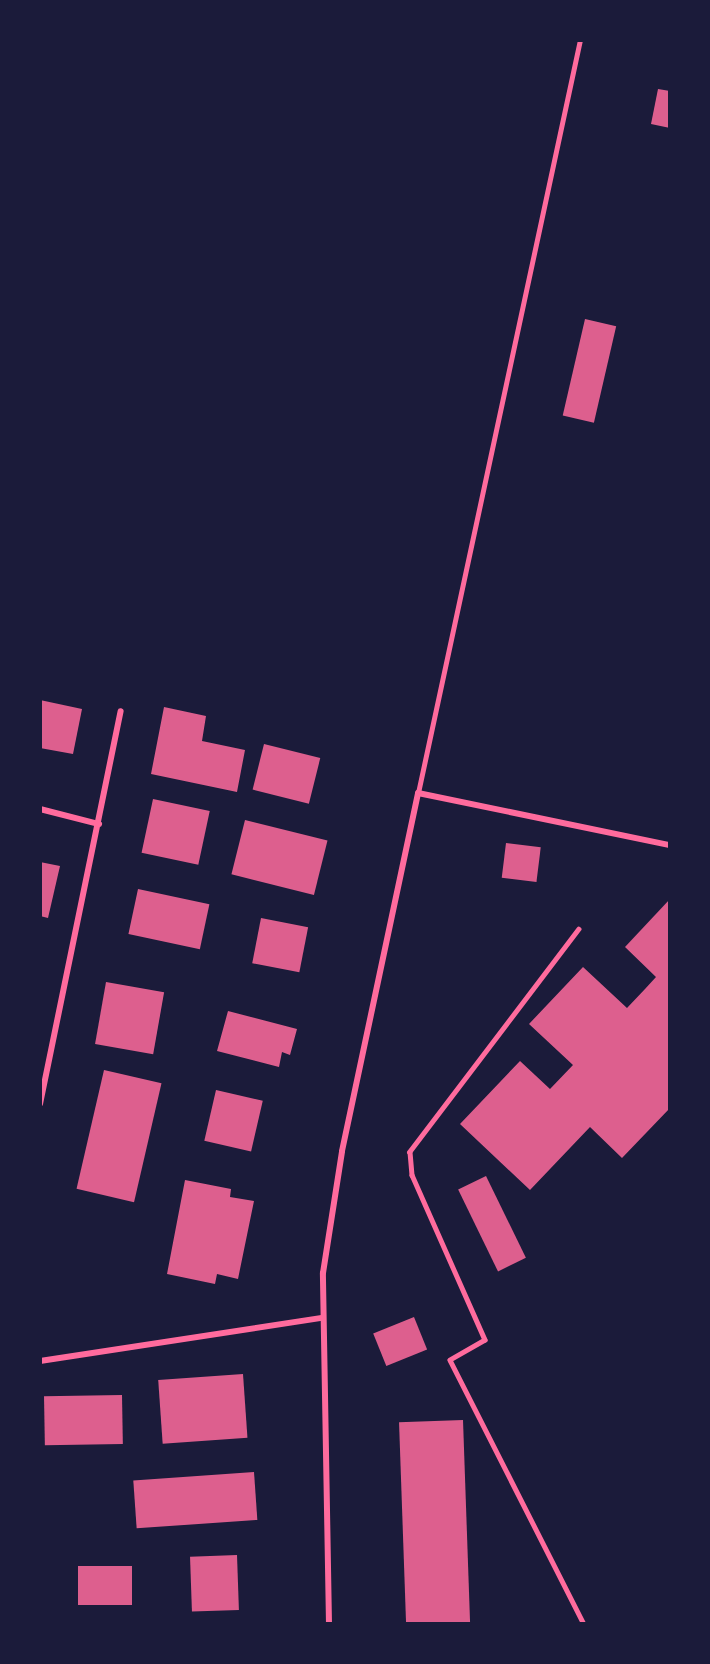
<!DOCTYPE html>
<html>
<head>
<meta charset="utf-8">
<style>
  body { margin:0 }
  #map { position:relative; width:710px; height:1664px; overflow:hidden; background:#1b1b3a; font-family:Mulish,sans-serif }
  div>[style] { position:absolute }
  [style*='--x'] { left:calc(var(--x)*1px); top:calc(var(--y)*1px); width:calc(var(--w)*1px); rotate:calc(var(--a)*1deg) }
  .building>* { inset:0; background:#dd5f8e; transform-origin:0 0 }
  .service>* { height:4.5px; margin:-2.25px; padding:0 2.25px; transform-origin:2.25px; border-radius:2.25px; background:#ff6b9d }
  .minor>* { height:6px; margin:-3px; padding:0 3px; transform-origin:3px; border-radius:3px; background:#ff6b9d }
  span { translate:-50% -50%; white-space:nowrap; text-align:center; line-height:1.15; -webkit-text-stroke:4.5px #1b1b3a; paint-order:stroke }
  .frame { position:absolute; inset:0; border:42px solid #1b1b3a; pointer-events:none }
</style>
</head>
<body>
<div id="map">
  <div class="building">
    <i style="clip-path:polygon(658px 89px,670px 91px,670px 128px,651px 124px)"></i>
    <i style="left:585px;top:319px;width:32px;height:99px;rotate:13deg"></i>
    <i style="clip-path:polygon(40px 700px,82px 709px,73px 754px,40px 748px)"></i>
    <i style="clip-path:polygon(164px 707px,206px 716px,202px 741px,245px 750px,237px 792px,151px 774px)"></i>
    <i style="left:264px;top:744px;width:58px;height:47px;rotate:14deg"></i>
    <i style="left:153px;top:799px;width:58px;height:55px;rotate:12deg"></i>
    <i style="left:245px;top:820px;width:85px;height:56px;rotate:14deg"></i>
    <i style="left:506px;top:843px;width:35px;height:35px;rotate:7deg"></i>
    <i style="clip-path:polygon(40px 862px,60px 866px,48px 918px,40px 916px)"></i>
    <i style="left:138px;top:889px;width:73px;height:46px;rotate:12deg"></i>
    <i style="clip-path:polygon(670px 899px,670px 1108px,622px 1158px,590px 1127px,530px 1190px,460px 1124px,520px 1061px,550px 1089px,573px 1065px,529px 1024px,583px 967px,627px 1008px,645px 989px,656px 977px,625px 947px)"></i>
    <i style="left:261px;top:918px;width:48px;height:46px;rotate:11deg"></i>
    <i style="left:106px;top:982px;width:59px;height:63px;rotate:10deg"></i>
    <i style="clip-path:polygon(228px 1011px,297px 1029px,290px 1055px,282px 1052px,279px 1067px,217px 1051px)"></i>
    <i style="left:104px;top:1070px;width:59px;height:122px;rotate:13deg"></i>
    <i style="left:216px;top:1090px;width:48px;height:52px;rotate:13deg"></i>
    <i style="left:486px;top:1176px;width:91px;height:31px;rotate:64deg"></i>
    <i style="clip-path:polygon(185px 1180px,231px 1189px,230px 1197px,254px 1201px,238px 1279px,217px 1274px,215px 1284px,167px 1274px)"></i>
    <i style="left:414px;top:1317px;width:35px;height:44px;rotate:68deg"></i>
    <i style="left:243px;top:1374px;width:64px;height:85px;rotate:86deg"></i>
    <i style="left:122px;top:1395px;width:49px;height:78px;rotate:89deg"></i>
    <i style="left:463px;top:1420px;width:204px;height:64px;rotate:88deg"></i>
    <i style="left:254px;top:1472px;width:48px;height:121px;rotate:86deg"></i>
    <i style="left:237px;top:1555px;width:55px;height:47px;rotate:88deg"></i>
    <i style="left:78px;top:1566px;width:54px;height:39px"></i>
  </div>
  <div class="service">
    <i style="--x:418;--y:793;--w:770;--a:-77.86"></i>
    <i style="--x:579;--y:929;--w:280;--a:127.2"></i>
    <i style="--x:410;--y:1152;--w:23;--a:85"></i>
    <i style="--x:412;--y:1175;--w:180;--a:66.1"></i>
    <i style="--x:485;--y:1340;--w:40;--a:150.3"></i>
    <i style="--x:450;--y:1360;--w:296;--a:63.1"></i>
  </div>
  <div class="minor">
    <i style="--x:40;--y:809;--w:61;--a:14.3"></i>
    <i style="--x:40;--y:1104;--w:401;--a:-78.4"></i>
    <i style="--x:40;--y:1361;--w:285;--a:-8.7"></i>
    <i style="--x:329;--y:1624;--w:351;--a:-91"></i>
    <i style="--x:323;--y:1273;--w:123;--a:-81.1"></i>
    <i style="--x:342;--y:1151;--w:366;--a:-78"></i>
    <i style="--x:418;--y:793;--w:257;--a:11.7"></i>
  </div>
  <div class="frame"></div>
</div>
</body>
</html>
